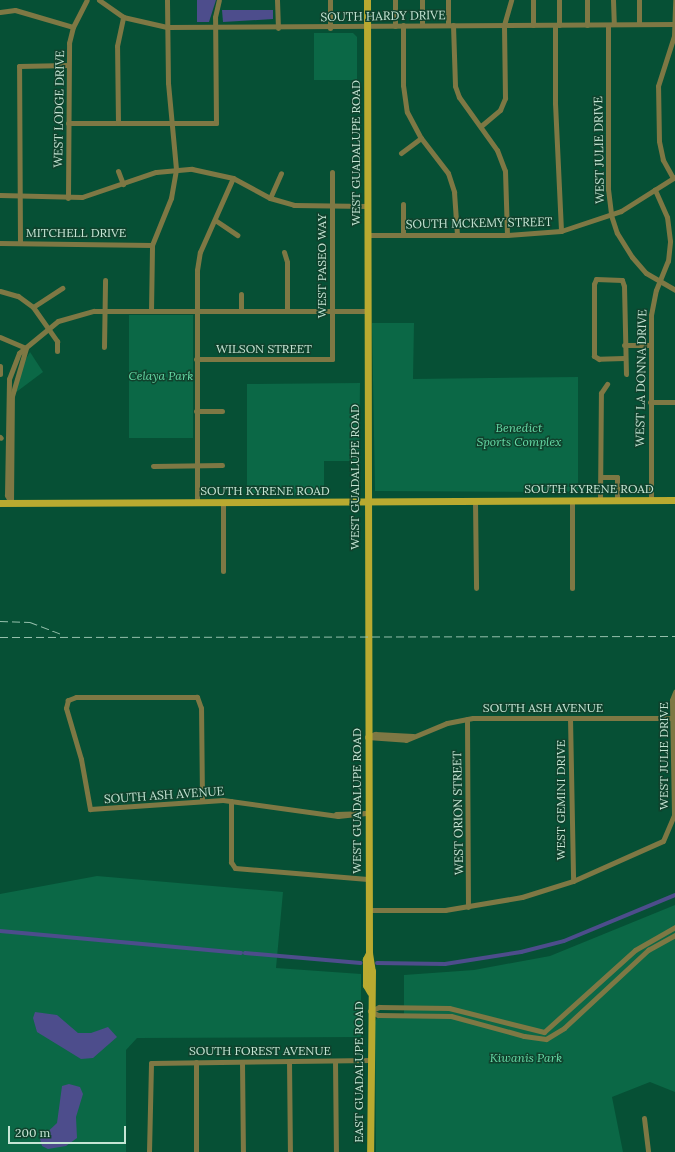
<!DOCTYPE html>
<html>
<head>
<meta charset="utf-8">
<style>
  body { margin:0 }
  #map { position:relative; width:675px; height:1152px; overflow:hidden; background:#065035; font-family:Lora,serif }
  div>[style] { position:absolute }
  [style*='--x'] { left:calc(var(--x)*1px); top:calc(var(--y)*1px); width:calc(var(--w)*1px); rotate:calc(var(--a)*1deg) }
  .green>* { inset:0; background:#0b6846; transform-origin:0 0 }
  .water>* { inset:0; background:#4d4d8c }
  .canal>* { height:4px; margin:-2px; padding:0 2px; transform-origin:2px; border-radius:2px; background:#4d4d8c }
  .minor>* { height:5px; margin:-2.5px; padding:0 2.5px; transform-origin:2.5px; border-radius:2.5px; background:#7e7844 }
  .major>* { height:7px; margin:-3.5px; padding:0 3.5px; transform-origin:3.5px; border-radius:3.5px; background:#b9aa30 }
  .rail>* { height:1px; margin-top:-0.5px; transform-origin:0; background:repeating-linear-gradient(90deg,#94bfab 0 8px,transparent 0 12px) }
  span { translate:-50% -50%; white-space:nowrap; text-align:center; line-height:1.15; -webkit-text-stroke:3px #10422d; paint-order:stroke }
  .street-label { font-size:12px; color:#c5e5d4 }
  .park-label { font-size:12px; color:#66daa6; font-style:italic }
  .scale { position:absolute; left:8px; top:1126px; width:118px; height:18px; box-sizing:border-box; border:2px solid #c5e5d4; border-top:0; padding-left:5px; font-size:12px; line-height:14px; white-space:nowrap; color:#c5e5d4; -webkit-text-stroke:3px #10422d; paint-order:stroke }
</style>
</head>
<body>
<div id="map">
  <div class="green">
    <i style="clip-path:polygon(314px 33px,353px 33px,357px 37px,357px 80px,314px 80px)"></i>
    <i style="left:129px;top:315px;width:64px;height:123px"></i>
    <i style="clip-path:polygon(372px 323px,414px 323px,413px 379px,578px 377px,578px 492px,375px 491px)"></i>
    <i style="clip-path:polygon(30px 352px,43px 372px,15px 393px,23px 364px)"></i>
    <i style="clip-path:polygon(360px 383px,359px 461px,324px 461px,324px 496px,247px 495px,247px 384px)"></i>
    <i style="clip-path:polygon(97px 876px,283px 892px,276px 968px,361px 974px,361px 1037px,137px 1038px,126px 1050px,126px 1152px,0 1152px,0 894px)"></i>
    <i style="clip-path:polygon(675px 905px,675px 1092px,650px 1082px,612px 1097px,623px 1152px,376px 1152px,375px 1021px,378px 1017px,404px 1017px,404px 975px,474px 970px,550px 956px)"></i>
  </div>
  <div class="water">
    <i style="clip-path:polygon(197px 0,216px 0,209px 22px,197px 22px)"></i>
    <i style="clip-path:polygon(222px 10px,273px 10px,273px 19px,223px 22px)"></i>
    <i style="clip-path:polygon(35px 1012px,57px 1015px,78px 1033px,91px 1033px,108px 1027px,117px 1037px,93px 1058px,81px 1059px,37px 1032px,33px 1018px)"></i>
    <i style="clip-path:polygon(69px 1084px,80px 1087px,83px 1094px,76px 1117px,77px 1138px,66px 1146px,48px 1149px,42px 1146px,40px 1139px,57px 1123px,62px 1086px)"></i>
  </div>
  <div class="canal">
    <i style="--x:0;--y:931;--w:242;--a:5.2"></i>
    <i style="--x:245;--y:953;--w:116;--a:4.9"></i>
    <i style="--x:377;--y:963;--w:68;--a:0.8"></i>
    <i style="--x:445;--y:964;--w:77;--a:-9"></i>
    <i style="--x:521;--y:952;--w:44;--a:-14.3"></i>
    <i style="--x:564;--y:941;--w:120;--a:-22.5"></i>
  </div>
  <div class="minor">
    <i style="--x:99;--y:0;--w:29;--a:35"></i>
    <i style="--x:123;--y:17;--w:45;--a:12.8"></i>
    <i style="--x:167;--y:27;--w:508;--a:-0.34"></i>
    <i style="--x:277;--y:0;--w:28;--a:88"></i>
    <i style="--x:422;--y:0;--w:25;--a:90"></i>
    <i style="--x:533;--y:0;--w:25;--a:90"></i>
    <i style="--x:613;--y:0;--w:24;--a:88"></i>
    <i style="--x:0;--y:12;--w:15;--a:-8"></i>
    <i style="--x:15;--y:10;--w:60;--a:16.3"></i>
    <i style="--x:639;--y:24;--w:24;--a:-90"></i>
    <i style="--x:403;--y:25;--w:60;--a:90"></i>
    <i style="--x:403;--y:85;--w:27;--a:82"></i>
    <i style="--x:407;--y:112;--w:30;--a:62"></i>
    <i style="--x:421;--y:138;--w:44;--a:52.4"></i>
    <i style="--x:448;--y:173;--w:20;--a:72"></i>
    <i style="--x:454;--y:192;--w:43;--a:86"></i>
    <i style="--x:448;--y:25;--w:25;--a:-90"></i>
    <i style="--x:453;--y:25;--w:61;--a:88.1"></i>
    <i style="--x:455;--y:86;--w:12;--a:70"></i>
    <i style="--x:459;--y:97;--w:65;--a:54.4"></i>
    <i style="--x:497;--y:150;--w:22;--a:69"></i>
    <i style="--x:505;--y:171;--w:64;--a:88.2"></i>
    <i style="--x:555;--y:25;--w:78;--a:90"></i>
    <i style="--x:555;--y:103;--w:128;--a:87.3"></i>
    <i style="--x:559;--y:25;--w:25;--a:-90"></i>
    <i style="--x:587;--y:25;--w:25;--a:-90"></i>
    <i style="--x:608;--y:25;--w:164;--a:90"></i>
    <i style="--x:608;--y:189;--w:26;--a:83"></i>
    <i style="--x:611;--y:215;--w:19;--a:72"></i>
    <i style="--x:617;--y:233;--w:28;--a:58"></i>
    <i style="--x:632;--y:257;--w:21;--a:49"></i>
    <i style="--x:646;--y:273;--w:34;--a:30"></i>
    <i style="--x:395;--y:26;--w:26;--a:-90"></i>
    <i style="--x:330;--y:28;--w:28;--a:-90"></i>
    <i style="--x:68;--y:123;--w:148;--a:0"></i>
    <i style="--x:216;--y:123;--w:106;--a:-90.5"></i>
    <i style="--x:215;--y:17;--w:17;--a:-77"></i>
    <i style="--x:118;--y:123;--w:77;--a:-90.7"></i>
    <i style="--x:117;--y:46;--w:30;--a:-78"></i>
    <i style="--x:481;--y:126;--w:25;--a:-40"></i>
    <i style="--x:500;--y:110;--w:13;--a:-67"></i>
    <i style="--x:505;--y:98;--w:73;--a:-90.8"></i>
    <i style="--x:504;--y:25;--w:26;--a:-74"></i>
    <i style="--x:401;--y:153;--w:25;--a:-37"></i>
    <i style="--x:118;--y:171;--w:14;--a:69"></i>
    <i style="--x:673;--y:178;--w:21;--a:-119"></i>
    <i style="--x:663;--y:160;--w:19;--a:-102"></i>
    <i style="--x:659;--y:141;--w:55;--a:-91"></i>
    <i style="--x:658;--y:86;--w:52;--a:-72.3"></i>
    <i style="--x:674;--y:36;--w:36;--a:-88"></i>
    <i style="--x:0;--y:195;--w:82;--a:1.4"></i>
    <i style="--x:82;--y:197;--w:78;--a:-18.7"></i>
    <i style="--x:156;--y:172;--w:36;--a:-5"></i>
    <i style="--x:192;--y:169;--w:42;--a:12.4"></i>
    <i style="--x:233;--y:178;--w:42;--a:28.4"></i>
    <i style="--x:270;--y:198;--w:25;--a:16"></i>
    <i style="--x:294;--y:205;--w:73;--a:0.8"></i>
    <i style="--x:68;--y:198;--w:155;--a:-89.6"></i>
    <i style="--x:69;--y:43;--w:16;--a:-76"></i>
    <i style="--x:73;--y:27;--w:30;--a:-63"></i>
    <i style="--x:270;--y:198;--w:27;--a:-66"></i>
    <i style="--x:215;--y:220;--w:27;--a:34"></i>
    <i style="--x:367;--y:235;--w:140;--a:0"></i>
    <i style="--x:507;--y:235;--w:54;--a:-4.2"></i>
    <i style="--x:561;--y:231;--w:63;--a:-18.4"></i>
    <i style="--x:621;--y:211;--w:64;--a:-32.2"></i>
    <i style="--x:403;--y:235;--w:31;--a:-90"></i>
    <i style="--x:0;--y:243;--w:152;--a:0.8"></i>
    <i style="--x:20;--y:243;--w:177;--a:-90.3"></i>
    <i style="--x:19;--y:66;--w:49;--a:-1.2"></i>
    <i style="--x:284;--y:252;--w:10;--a:73"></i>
    <i style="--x:287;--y:262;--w:48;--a:90"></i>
    <i style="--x:0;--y:291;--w:19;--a:16"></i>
    <i style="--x:18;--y:296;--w:19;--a:36"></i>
    <i style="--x:33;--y:307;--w:42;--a:54.8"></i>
    <i style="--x:57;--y:341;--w:10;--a:90"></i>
    <i style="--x:33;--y:307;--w:35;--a:-33"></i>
    <i style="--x:241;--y:310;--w:16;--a:-90"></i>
    <i style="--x:151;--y:311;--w:66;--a:-89.1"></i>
    <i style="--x:152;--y:245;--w:51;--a:-68"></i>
    <i style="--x:171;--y:198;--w:29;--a:-80"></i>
    <i style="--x:176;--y:169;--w:86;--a:-95.3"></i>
    <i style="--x:168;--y:83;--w:83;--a:-90.7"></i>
    <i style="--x:0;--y:337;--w:28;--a:23"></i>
    <i style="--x:624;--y:345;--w:26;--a:0"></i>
    <i style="--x:104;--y:347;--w:67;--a:-89.1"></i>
    <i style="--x:624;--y:358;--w:25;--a:178"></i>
    <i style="--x:599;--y:359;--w:6;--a:-149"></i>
    <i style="--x:594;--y:356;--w:72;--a:-90"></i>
    <i style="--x:594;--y:284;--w:5;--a:-68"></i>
    <i style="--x:596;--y:279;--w:26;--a:2"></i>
    <i style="--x:622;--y:280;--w:6;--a:72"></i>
    <i style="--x:624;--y:286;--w:88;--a:88.7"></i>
    <i style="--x:196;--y:359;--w:136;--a:0"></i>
    <i style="--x:332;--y:359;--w:187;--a:-90"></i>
    <i style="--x:0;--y:366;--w:8;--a:90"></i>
    <i style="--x:650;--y:402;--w:25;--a:0"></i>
    <i style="--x:196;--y:411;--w:26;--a:0"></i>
    <i style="--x:0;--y:437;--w:1;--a:45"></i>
    <i style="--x:153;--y:466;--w:69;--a:-0.8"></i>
    <i style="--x:601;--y:477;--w:16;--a:0"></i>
    <i style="--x:617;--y:477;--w:23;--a:90"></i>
    <i style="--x:600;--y:500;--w:107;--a:-89.5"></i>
    <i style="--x:601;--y:393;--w:11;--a:-56"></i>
    <i style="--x:651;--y:500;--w:185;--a:-90"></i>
    <i style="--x:651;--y:315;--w:25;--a:-79"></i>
    <i style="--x:656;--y:290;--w:31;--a:-68"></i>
    <i style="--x:668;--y:261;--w:20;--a:-84"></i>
    <i style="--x:670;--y:241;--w:24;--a:-97"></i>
    <i style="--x:667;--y:217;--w:30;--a:-114"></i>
    <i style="--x:475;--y:501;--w:87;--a:89.3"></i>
    <i style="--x:572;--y:501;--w:87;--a:90"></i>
    <i style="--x:197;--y:502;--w:232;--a:-90"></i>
    <i style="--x:197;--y:270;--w:18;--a:-81"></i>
    <i style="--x:200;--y:252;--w:81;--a:-66"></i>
    <i style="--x:223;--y:502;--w:69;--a:90"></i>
    <i style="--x:11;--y:503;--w:9;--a:-117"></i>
    <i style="--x:7;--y:495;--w:116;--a:-89"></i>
    <i style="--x:9;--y:379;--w:28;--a:-69"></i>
    <i style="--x:19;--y:353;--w:50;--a:-39.4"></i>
    <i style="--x:58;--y:321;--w:37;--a:-16"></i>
    <i style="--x:94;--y:311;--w:272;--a:0"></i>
    <i style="--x:11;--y:503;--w:107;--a:-89.5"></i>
    <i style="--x:12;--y:396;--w:50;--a:-73.7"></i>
    <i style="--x:570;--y:718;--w:163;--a:88.9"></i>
    <i style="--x:467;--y:719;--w:188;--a:89.7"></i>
    <i style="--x:367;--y:737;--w:39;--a:4"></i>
    <i style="--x:406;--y:740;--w:44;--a:-22.5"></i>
    <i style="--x:447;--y:723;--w:26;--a:-11"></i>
    <i style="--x:473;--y:718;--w:201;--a:0"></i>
    <i style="--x:367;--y:737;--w:9;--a:-21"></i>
    <i style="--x:375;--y:734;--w:38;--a:3"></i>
    <i style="--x:202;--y:800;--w:92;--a:-90.6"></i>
    <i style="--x:201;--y:708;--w:12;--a:-110"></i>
    <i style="--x:197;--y:697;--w:121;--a:180"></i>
    <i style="--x:76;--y:697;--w:9;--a:159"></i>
    <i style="--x:68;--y:700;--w:8;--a:104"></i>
    <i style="--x:66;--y:708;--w:53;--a:73.6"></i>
    <i style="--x:81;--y:759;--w:51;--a:79.8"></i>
    <i style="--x:90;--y:809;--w:133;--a:-3.9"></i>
    <i style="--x:223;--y:800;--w:116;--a:7.9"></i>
    <i style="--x:338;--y:816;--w:30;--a:-6"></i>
    <i style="--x:231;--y:801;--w:61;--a:90"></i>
    <i style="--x:231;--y:862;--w:7;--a:56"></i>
    <i style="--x:235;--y:868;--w:133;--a:4.7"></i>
    <i style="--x:336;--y:814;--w:31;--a:-2"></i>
    <i style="--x:369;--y:910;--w:76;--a:0"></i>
    <i style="--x:445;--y:910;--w:78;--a:-9.6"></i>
    <i style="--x:522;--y:897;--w:53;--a:-17.4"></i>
    <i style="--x:573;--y:881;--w:98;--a:-24"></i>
    <i style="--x:663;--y:841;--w:28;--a:-67"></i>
    <i style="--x:674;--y:815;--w:115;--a:-91"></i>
    <i style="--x:672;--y:700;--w:9;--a:-69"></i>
    <i style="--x:370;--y:1011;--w:10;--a:-24"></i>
    <i style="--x:379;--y:1007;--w:70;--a:0.8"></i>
    <i style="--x:449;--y:1008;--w:98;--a:14.2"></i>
    <i style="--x:544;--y:1032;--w:122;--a:-42"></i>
    <i style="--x:635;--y:950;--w:46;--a:-29.9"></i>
    <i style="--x:370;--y:1011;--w:9;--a:27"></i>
    <i style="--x:378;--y:1015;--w:73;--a:0.8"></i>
    <i style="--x:451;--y:1016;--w:76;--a:15.3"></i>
    <i style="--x:524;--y:1036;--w:22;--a:8"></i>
    <i style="--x:546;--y:1039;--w:21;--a:-31"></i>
    <i style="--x:564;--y:1028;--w:115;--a:-42.9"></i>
    <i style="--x:648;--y:950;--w:31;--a:-29"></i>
    <i style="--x:289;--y:1061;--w:91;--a:89.4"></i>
    <i style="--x:335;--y:1061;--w:91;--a:89.4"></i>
    <i style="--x:196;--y:1062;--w:90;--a:90"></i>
    <i style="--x:242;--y:1062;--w:90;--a:89.4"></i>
    <i style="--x:644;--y:1118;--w:34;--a:83"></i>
    <i style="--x:149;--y:1152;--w:89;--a:-88.7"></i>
    <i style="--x:151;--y:1063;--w:219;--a:-0.8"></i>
  </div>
  <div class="major">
    <i style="--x:367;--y:0;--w:953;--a:89.88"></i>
    <i style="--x:369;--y:953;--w:7;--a:117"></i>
    <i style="--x:366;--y:959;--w:26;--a:90"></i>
    <i style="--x:366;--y:985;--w:8;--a:60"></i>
    <i style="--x:0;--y:503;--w:675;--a:-0.25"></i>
    <i style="--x:369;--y:953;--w:18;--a:81"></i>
    <i style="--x:372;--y:971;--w:181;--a:90.6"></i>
  </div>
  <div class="rail">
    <i style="--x:0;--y:621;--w:30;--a:2"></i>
    <i style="--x:30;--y:622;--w:36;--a:21"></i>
    <i style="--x:0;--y:637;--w:675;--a:-0.08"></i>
  </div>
  <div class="street-label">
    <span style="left:383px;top:16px;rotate:-1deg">SOUTH HARDY DRIVE</span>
    <span style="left:59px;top:109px;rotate:-89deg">WEST LODGE DRIVE</span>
    <span style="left:599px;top:150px;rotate:-91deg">WEST JULIE DRIVE</span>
    <span style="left:356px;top:153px;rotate:-90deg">WEST GUADALUPE ROAD</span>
    <span style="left:479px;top:223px;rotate:-1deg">SOUTH MCKEMY STREET</span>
    <span style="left:76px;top:233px">MITCHELL DRIVE</span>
    <span style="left:322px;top:266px;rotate:-90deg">WEST PASEO WAY</span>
    <span style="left:264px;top:349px">WILSON STREET</span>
    <span style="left:641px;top:378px;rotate:-89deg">WEST LA DONNA DRIVE</span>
    <span style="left:355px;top:477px;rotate:-90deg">WEST GUADALUPE ROAD</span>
    <span style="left:589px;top:489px">SOUTH KYRENE ROAD</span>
    <span style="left:265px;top:491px">SOUTH KYRENE ROAD</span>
    <span style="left:543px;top:708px">SOUTH ASH AVENUE</span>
    <span style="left:664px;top:756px;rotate:-90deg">WEST JULIE DRIVE</span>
    <span style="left:164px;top:795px;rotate:-4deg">SOUTH ASH AVENUE</span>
    <span style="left:561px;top:800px;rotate:-90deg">WEST GEMINI DRIVE</span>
    <span style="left:357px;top:801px;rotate:-90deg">WEST GUADALUPE ROAD</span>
    <span style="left:458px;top:813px;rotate:-91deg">WEST ORION STREET</span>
    <span style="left:260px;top:1051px">SOUTH FOREST AVENUE</span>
    <span style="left:359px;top:1072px;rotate:-90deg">EAST GUADALUPE ROAD</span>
  </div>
  <div class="park-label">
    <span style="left:161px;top:376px">Celaya Park</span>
    <span style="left:519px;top:435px">Benedict<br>Sports Complex</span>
    <span style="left:526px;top:1058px">Kiwanis Park</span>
  </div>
  <div class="scale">200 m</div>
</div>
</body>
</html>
